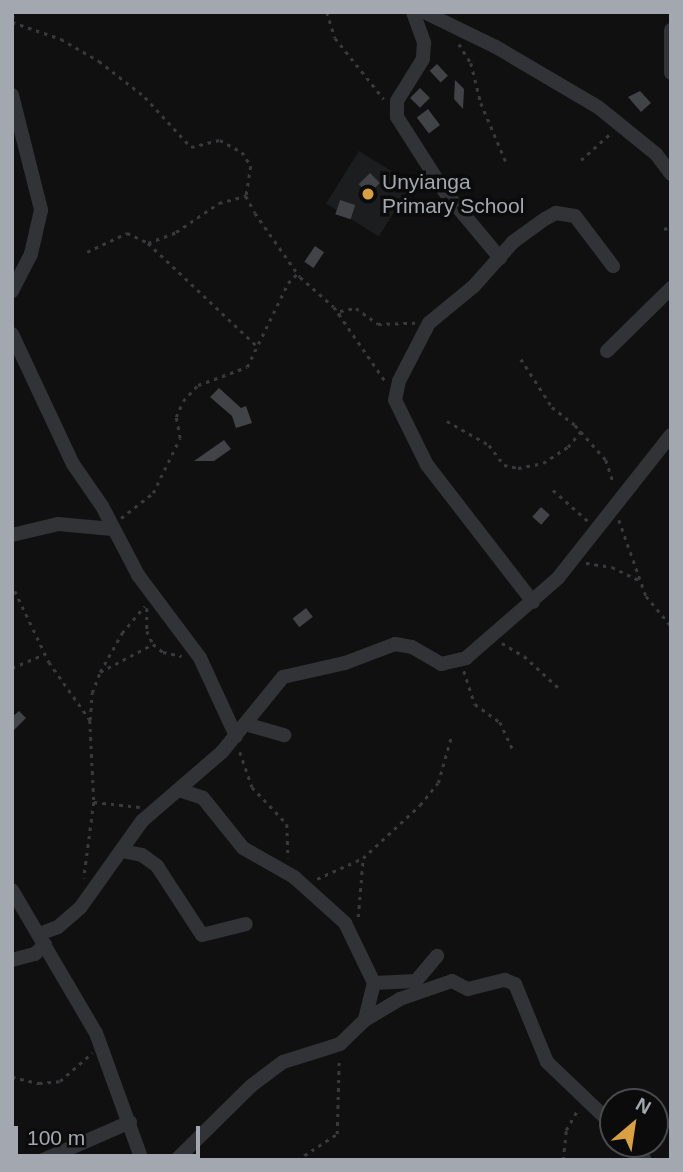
<!DOCTYPE html>
<html>
<head>
<meta charset="utf-8">
<style>
  body { margin:0 }
  #map { position:relative; width:683px; height:1172px; overflow:hidden; background:#101011; font-family:Arial,sans-serif }
  div>[style] { position:absolute }
  [style*='--x'] { left:calc(var(--x)*1px); top:calc(var(--y)*1px); width:calc(var(--w)*1px); rotate:calc(var(--a)*1deg) }
  .built>* { inset:0; background:#1c1d1e; transform-origin:0 0 }
  .building>* { inset:0; background:#424346; transform-origin:0 0 }
  .path>* { height:2.5px; margin-top:-1.25px; transform-origin:0; background:repeating-linear-gradient(90deg,#383a3d 0 3.5px,transparent 0 8.5px) }
  .minor>* { height:14px; margin:-7px; padding:0 7px; transform-origin:7px; border-radius:7px; background:#323336 }
  .dots>* { width:19px; height:19px; translate:-50% -50%; box-sizing:border-box; border:4px solid #0b0b0c; border-radius:50% }
  span { translate:-50% -50%; white-space:nowrap; text-align:center; line-height:1.15; -webkit-text-stroke:7px #0b0b0c; paint-order:stroke }
  .poi-label { font-size:21px; color:#a3a8b0 }
  .left { translate:0 -50%; text-align:left }
  .frame { position:absolute; inset:0; border:14px solid #a3a8b0; pointer-events:none }
  .north { position:absolute; left:599px; top:1088px; width:70px; height:70px; box-sizing:border-box; background:#0b0b0c; border:2px solid #484a4e; border-radius:50%; rotate:29deg; font-size:19px; font-weight:700; line-height:28px; text-align:center; color:#a3a8b0 }
  .north::after { content:''; display:block; margin:auto; width:24px; height:32px; background:#da9f40; clip-path:polygon(50% 0,100% 100%,50% 72%,0 100%) }
  .scale { position:absolute; left:14px; top:1126px; width:186px; height:32px; box-sizing:border-box; border:4px solid #a3a8b0; border-top:0; padding-left:9px; font-size:21px; line-height:24px; white-space:nowrap; color:#a3a8b0; -webkit-text-stroke:5px #0b0b0c; paint-order:stroke }
</style>
</head>
<body>
<div id="map">
  <div class="built">
    <i style="left:359px;top:151px;width:62px;height:62px;rotate:32deg"></i>
  </div>
  <div class="building">
    <i style="left:437px;top:64px;width:16px;height:10px;rotate:47deg"></i>
    <i style="clip-path:polygon(455px 80px,464px 89px,463px 109px,454px 99px)"></i>
    <i style="left:420px;top:88px;width:14px;height:14px;rotate:45deg"></i>
    <i style="clip-path:polygon(640px 91px,651px 103px,641px 112px,628px 97px)"></i>
    <i style="left:428px;top:109px;width:20px;height:14px;rotate:53deg"></i>
    <i style="left:370px;top:173px;width:14px;height:16px;rotate:45deg"></i>
    <i style="left:340px;top:200px;width:16px;height:15px;rotate:18deg"></i>
    <i style="left:315px;top:246px;width:11px;height:19px;rotate:34deg"></i>
    <i style="clip-path:polygon(219px 388px,241px 408px,246px 406px,252px 423px,236px 428px,232px 416px,210px 397px)"></i>
    <i style="clip-path:polygon(224px 440px,231px 449px,214px 461px,194px 461px)"></i>
    <i style="left:541px;top:507px;width:12px;height:13px;rotate:42deg"></i>
    <i style="left:306px;top:608px;width:11px;height:17px;rotate:52deg"></i>
    <i style="clip-path:polygon(19px 711px,26px 718px,12px 732px,12px 717px)"></i>
  </div>
  <div class="path">
    <i style="--x:327;--y:12;--w:27;--a:73"></i>
    <i style="--x:335;--y:38;--w:78;--a:51.2"></i>
    <i style="--x:12;--y:19;--w:7;--a:-74"></i>
    <i style="--x:12;--y:22;--w:52;--a:19.1"></i>
    <i style="--x:61;--y:39;--w:44;--a:30.1"></i>
    <i style="--x:99;--y:61;--w:58;--a:38"></i>
    <i style="--x:145;--y:97;--w:68;--a:47.4"></i>
    <i style="--x:191;--y:147;--w:30;--a:-14"></i>
    <i style="--x:220;--y:140;--w:25;--a:29"></i>
    <i style="--x:242;--y:152;--w:17;--a:57"></i>
    <i style="--x:251;--y:166;--w:30;--a:99"></i>
    <i style="--x:246;--y:196;--w:19;--a:62"></i>
    <i style="--x:255;--y:213;--w:78;--a:54.9"></i>
    <i style="--x:300;--y:277;--w:45;--a:41.4"></i>
    <i style="--x:334;--y:307;--w:90;--a:55.4"></i>
    <i style="--x:459;--y:44;--w:22;--a:58"></i>
    <i style="--x:471;--y:63;--w:41;--a:76"></i>
    <i style="--x:481;--y:103;--w:64;--a:67"></i>
    <i style="--x:581;--y:160;--w:40;--a:-42"></i>
    <i style="--x:664;--y:229;--w:7;--a:-16"></i>
    <i style="--x:148;--y:243;--w:153;--a:43.4"></i>
    <i style="--x:87;--y:252;--w:44;--a:-25.4"></i>
    <i style="--x:127;--y:233;--w:23;--a:25"></i>
    <i style="--x:148;--y:243;--w:30;--a:-21"></i>
    <i style="--x:176;--y:232;--w:52;--a:-34"></i>
    <i style="--x:219;--y:203;--w:28;--a:-15"></i>
    <i style="--x:338;--y:316;--w:5;--a:-68"></i>
    <i style="--x:340;--y:311;--w:16;--a:-11"></i>
    <i style="--x:356;--y:308;--w:27;--a:36"></i>
    <i style="--x:378;--y:324;--w:37;--a:-2"></i>
    <i style="--x:521;--y:359;--w:57;--a:57.1"></i>
    <i style="--x:552;--y:407;--w:29;--a:38"></i>
    <i style="--x:575;--y:425;--w:47;--a:48.5"></i>
    <i style="--x:606;--y:460;--w:25;--a:72"></i>
    <i style="--x:447;--y:421;--w:48;--a:29.7"></i>
    <i style="--x:489;--y:445;--w:25;--a:53"></i>
    <i style="--x:504;--y:465;--w:14;--a:12"></i>
    <i style="--x:518;--y:468;--w:25;--a:-11"></i>
    <i style="--x:543;--y:463;--w:30;--a:-33"></i>
    <i style="--x:568;--y:447;--w:21;--a:-51"></i>
    <i style="--x:553;--y:490;--w:47;--a:41.5"></i>
    <i style="--x:121;--y:518;--w:41;--a:-38"></i>
    <i style="--x:153;--y:493;--w:61;--a:-63.9"></i>
    <i style="--x:180;--y:438;--w:21;--a:-101"></i>
    <i style="--x:176;--y:417;--w:17;--a:-66"></i>
    <i style="--x:183;--y:401;--w:22;--a:-47"></i>
    <i style="--x:198;--y:385;--w:52;--a:-20.2"></i>
    <i style="--x:247;--y:367;--w:93;--a:-64"></i>
    <i style="--x:288;--y:283;--w:14;--a:-45"></i>
    <i style="--x:619;--y:520;--w:81;--a:70.4"></i>
    <i style="--x:646;--y:596;--w:39;--a:50"></i>
    <i style="--x:586;--y:563;--w:26;--a:9"></i>
    <i style="--x:612;--y:567;--w:30;--a:26"></i>
    <i style="--x:15;--y:591;--w:79;--a:64.4"></i>
    <i style="--x:49;--y:662;--w:71;--a:54.7"></i>
    <i style="--x:90;--y:720;--w:82;--a:87.2"></i>
    <i style="--x:94;--y:802;--w:77;--a:97.5"></i>
    <i style="--x:147;--y:608;--w:23;--a:90"></i>
    <i style="--x:147;--y:631;--w:14;--a:65"></i>
    <i style="--x:153;--y:644;--w:13;--a:39"></i>
    <i style="--x:163;--y:652;--w:19;--a:12"></i>
    <i style="--x:502;--y:643;--w:26;--a:31"></i>
    <i style="--x:524;--y:656;--w:49;--a:42.5"></i>
    <i style="--x:12;--y:668;--w:36;--a:-23"></i>
    <i style="--x:464;--y:671;--w:35;--a:72"></i>
    <i style="--x:475;--y:704;--w:31;--a:36"></i>
    <i style="--x:500;--y:722;--w:29;--a:65"></i>
    <i style="--x:100;--y:672;--w:60;--a:-27.8"></i>
    <i style="--x:90;--y:720;--w:27;--a:-86"></i>
    <i style="--x:92;--y:693;--w:22;--a:-69"></i>
    <i style="--x:100;--y:672;--w:45;--a:-60.6"></i>
    <i style="--x:122;--y:633;--w:35;--a:-50"></i>
    <i style="--x:240;--y:752;--w:37;--a:71"></i>
    <i style="--x:252;--y:787;--w:51;--a:46.6"></i>
    <i style="--x:287;--y:824;--w:34;--a:88"></i>
    <i style="--x:94;--y:802;--w:46;--a:6.2"></i>
    <i style="--x:317;--y:879;--w:51;--a:-24.5"></i>
    <i style="--x:363;--y:858;--w:78;--a:-42.9"></i>
    <i style="--x:420;--y:805;--w:28;--a:-51"></i>
    <i style="--x:438;--y:783;--w:51;--a:-74.1"></i>
    <i style="--x:358;--y:917;--w:59;--a:-85.2"></i>
    <i style="--x:12;--y:1077;--w:28;--a:13"></i>
    <i style="--x:39;--y:1083;--w:21;--a:-5"></i>
    <i style="--x:60;--y:1081;--w:43;--a:-41.2"></i>
    <i style="--x:297;--y:1160;--w:48;--a:-33"></i>
    <i style="--x:337;--y:1134;--w:76;--a:-88.5"></i>
    <i style="--x:563;--y:1160;--w:30;--a:-84"></i>
    <i style="--x:566;--y:1130;--w:24;--a:-60"></i>
  </div>
  <div class="minor">
    <i style="--x:413;--y:12;--w:33;--a:70"></i>
    <i style="--x:424;--y:43;--w:16;--a:94"></i>
    <i style="--x:423;--y:59;--w:49;--a:121.8"></i>
    <i style="--x:397;--y:101;--w:16;--a:90"></i>
    <i style="--x:397;--y:117;--w:89;--a:57.4"></i>
    <i style="--x:445;--y:192;--w:86;--a:50.2"></i>
    <i style="--x:424;--y:12;--w:80;--a:25.9"></i>
    <i style="--x:496;--y:47;--w:118;--a:30.5"></i>
    <i style="--x:598;--y:107;--w:75;--a:39"></i>
    <i style="--x:656;--y:154;--w:25;--a:53"></i>
    <i style="--x:671;--y:30;--w:43;--a:90"></i>
    <i style="--x:12;--y:95;--w:119;--a:75.8"></i>
    <i style="--x:41;--y:210;--w:45;--a:102.8"></i>
    <i style="--x:31;--y:254;--w:42;--a:117.2"></i>
    <i style="--x:12;--y:334;--w:144;--a:64.9"></i>
    <i style="--x:73;--y:464;--w:51;--a:55.4"></i>
    <i style="--x:102;--y:506;--w:78;--a:62.4"></i>
    <i style="--x:138;--y:575;--w:104;--a:53.2"></i>
    <i style="--x:200;--y:658;--w:86;--a:65.2"></i>
    <i style="--x:607;--y:351;--w:90;--a:-44.5"></i>
    <i style="--x:12;--y:535;--w:47;--a:-13.4"></i>
    <i style="--x:58;--y:524;--w:55;--a:5.2"></i>
    <i style="--x:533;--y:602;--w:173;--a:-127.7"></i>
    <i style="--x:427;--y:465;--w:72;--a:-116.2"></i>
    <i style="--x:395;--y:400;--w:19;--a:-78"></i>
    <i style="--x:399;--y:381;--w:65;--a:-62.7"></i>
    <i style="--x:429;--y:323;--w:58;--a:-39.4"></i>
    <i style="--x:474;--y:286;--w:59;--a:-48.4"></i>
    <i style="--x:513;--y:242;--w:39;--a:-36"></i>
    <i style="--x:545;--y:219;--w:13;--a:-29"></i>
    <i style="--x:556;--y:213;--w:19;--a:9"></i>
    <i style="--x:575;--y:216;--w:63;--a:52.8"></i>
    <i style="--x:245;--y:724;--w:41;--a:15.8"></i>
    <i style="--x:179;--y:790;--w:25;--a:18"></i>
    <i style="--x:203;--y:798;--w:64;--a:51.3"></i>
    <i style="--x:243;--y:848;--w:59;--a:29.6"></i>
    <i style="--x:294;--y:877;--w:69;--a:42"></i>
    <i style="--x:345;--y:923;--w:67;--a:64.2"></i>
    <i style="--x:374;--y:983;--w:38;--a:104"></i>
    <i style="--x:122;--y:851;--w:20;--a:11"></i>
    <i style="--x:142;--y:855;--w:19;--a:36"></i>
    <i style="--x:157;--y:866;--w:82;--a:56.9"></i>
    <i style="--x:202;--y:935;--w:45;--a:-14"></i>
    <i style="--x:12;--y:890;--w:166;--a:59.6"></i>
    <i style="--x:96;--y:1033;--w:135;--a:70.1"></i>
    <i style="--x:39;--y:934;--w:20;--a:-20"></i>
    <i style="--x:58;--y:927;--w:29;--a:-41"></i>
    <i style="--x:80;--y:908;--w:107;--a:-54.5"></i>
    <i style="--x:142;--y:821;--w:106;--a:-40.8"></i>
    <i style="--x:222;--y:752;--w:97;--a:-50.9"></i>
    <i style="--x:283;--y:677;--w:64;--a:-12.7"></i>
    <i style="--x:345;--y:663;--w:53;--a:-20.8"></i>
    <i style="--x:395;--y:644;--w:17;--a:10"></i>
    <i style="--x:412;--y:647;--w:34;--a:30"></i>
    <i style="--x:441;--y:664;--w:26;--a:-13"></i>
    <i style="--x:466;--y:658;--w:122;--a:-41"></i>
    <i style="--x:558;--y:578;--w:182;--a:-51.7"></i>
    <i style="--x:12;--y:960;--w:24;--a:-15"></i>
    <i style="--x:35;--y:954;--w:14;--a:-45"></i>
    <i style="--x:374;--y:983;--w:42;--a:-2.7"></i>
    <i style="--x:416;--y:981;--w:33;--a:-50"></i>
    <i style="--x:631;--y:1144;--w:21;--a:49"></i>
    <i style="--x:43;--y:1160;--w:95;--a:-23.6"></i>
    <i style="--x:176;--y:1160;--w:105;--a:-44.6"></i>
    <i style="--x:251;--y:1086;--w:40;--a:-37"></i>
    <i style="--x:283;--y:1062;--w:60;--a:-17.5"></i>
    <i style="--x:340;--y:1044;--w:35;--a:-44"></i>
    <i style="--x:365;--y:1020;--w:41;--a:-31"></i>
    <i style="--x:400;--y:999;--w:55;--a:-19.1"></i>
    <i style="--x:452;--y:981;--w:18;--a:27"></i>
    <i style="--x:468;--y:989;--w:38;--a:-14"></i>
    <i style="--x:505;--y:980;--w:11;--a:22"></i>
    <i style="--x:515;--y:984;--w:84;--a:67.7"></i>
    <i style="--x:547;--y:1062;--w:91;--a:43.7"></i>
  </div>
  <div class="dots">
    <i style="left:368px;top:194px;background:#da9f40"></i>
  </div>
  <div class="poi-label">
    <span class="left" style="left:382px;top:194px">Unyianga<br>Primary School</span>
  </div>
  <div class="frame"></div>
  <div class="north">N</div>
  <div class="scale">100 m</div>
</div>
</body>
</html>
